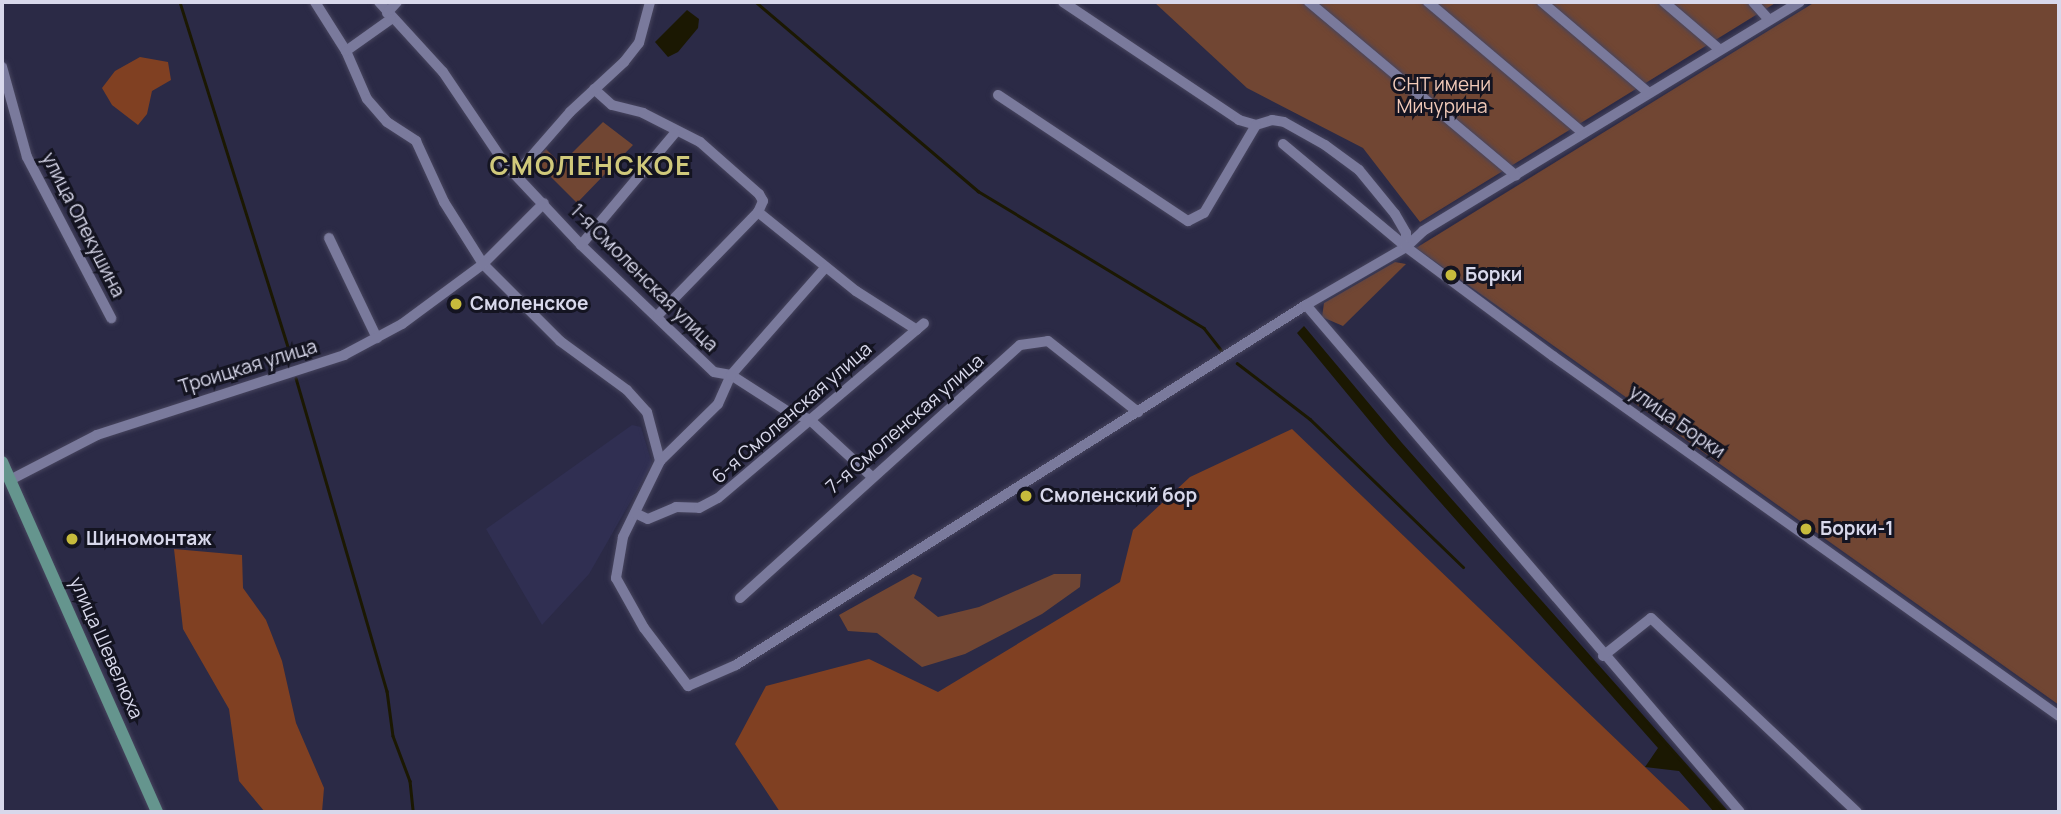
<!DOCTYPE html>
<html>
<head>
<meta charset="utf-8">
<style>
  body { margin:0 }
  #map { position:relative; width:2061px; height:814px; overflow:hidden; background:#2b2a46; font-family:Manrope,sans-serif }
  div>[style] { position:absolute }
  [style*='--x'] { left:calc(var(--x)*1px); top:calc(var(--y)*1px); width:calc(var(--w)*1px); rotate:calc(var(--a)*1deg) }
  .built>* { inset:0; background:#302f52 }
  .green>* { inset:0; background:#714633 }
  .forest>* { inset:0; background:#804022 }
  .water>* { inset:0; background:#1b1802 }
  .stream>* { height:2.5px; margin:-1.25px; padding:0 1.25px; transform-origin:1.25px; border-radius:1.25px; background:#1b1802 }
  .roads { filter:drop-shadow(0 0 2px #47455e) drop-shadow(0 0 2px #47455e) }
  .minor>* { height:10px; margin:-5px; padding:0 5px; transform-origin:5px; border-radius:5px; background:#7a7a9c }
  .major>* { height:12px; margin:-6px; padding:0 6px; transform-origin:6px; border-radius:6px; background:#65958e }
  .dots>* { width:19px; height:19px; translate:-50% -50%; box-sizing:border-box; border:4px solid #141421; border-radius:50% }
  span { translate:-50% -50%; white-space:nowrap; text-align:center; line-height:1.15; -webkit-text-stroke:6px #141421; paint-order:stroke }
  .park-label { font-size:19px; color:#f2cab9 }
  .street-label { font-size:19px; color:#d8d8eb }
  .poi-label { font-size:19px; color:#d8d8eb; font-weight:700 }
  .left { translate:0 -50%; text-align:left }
  .district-label { font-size:26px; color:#d0c97b; font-weight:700; letter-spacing:2px }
  .frame { position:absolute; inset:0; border:4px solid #d8d8eb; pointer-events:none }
</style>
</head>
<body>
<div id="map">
  <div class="built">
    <i style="clip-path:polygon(632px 425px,641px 427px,652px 464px,589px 574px,542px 625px,486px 529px)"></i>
  </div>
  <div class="green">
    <i style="clip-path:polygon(1154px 2px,1777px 2px,1420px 222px,1363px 148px,1247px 88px)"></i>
    <i style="clip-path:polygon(1815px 2px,2059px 2px,2059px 705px,1416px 248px)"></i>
    <i style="clip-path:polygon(603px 122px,633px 145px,577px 203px,534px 160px,546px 149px,561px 164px)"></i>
    <i style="clip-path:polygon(1395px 262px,1406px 264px,1343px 326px,1322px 317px,1324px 303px)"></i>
    <i style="clip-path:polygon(913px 574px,922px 578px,914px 598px,938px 617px,979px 607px,1054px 574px,1081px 574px,1080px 587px,1042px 614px,965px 654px,922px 667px,877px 633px,848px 631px,839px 615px)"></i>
  </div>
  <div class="forest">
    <i style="clip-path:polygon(140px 57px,168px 62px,171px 80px,152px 91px,147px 114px,138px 125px,112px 105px,102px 88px,115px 71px)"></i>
    <i style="clip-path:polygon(1292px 429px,1692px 812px,780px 812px,735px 744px,766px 686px,869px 659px,938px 692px,1120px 582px,1133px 530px,1190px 477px)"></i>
    <i style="clip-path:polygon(174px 549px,242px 555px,243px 588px,266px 620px,282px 661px,296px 723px,324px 788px,322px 812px,265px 812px,239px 781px,229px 709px,183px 629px)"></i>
  </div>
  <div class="water">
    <i style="clip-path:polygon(687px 10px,699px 19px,698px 28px,678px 52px,668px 57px,655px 42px)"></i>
    <i style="clip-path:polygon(1304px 326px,1402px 443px,1729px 812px,1714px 812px,1679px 771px,1645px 767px,1658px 748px,1387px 442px,1297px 333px)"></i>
  </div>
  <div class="stream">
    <i style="--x:180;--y:2;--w:374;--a:72.6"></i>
    <i style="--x:756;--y:2;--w:292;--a:40.4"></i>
    <i style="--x:978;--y:191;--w:264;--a:31.2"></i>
    <i style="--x:1204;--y:328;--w:31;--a:52"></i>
    <i style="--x:1237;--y:363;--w:92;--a:37.5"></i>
    <i style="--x:1310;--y:419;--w:213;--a:44"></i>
    <i style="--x:296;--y:378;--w:326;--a:73.8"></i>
    <i style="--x:387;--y:691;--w:45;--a:82.4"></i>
    <i style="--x:393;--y:736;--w:48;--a:69.3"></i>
    <i style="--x:410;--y:781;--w:31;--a:84"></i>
  </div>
  <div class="roads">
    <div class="minor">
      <i style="--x:315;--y:2;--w:58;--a:57.7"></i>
      <i style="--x:346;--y:51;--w:52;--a:66.4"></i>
      <i style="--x:367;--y:99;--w:30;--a:49"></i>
      <i style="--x:387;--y:122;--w:35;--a:33"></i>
      <i style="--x:416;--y:141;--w:67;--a:65.3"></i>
      <i style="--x:444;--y:202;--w:73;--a:57.8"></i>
      <i style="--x:483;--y:264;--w:109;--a:45"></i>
      <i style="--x:560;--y:341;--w:83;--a:36.2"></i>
      <i style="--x:627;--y:390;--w:30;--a:48"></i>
      <i style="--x:647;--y:412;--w:51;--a:75.1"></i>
      <i style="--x:660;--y:461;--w:85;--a:116"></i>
      <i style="--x:623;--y:537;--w:42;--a:99.7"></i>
      <i style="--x:616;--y:578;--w:57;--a:60.8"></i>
      <i style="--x:644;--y:628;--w:73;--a:52.8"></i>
      <i style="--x:688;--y:686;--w:52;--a:-23.6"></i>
      <i style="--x:736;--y:665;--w:674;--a:-32.28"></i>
      <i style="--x:1306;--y:305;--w:116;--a:-30.1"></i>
      <i style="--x:1406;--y:247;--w:23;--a:-43"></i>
      <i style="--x:1423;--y:231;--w:441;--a:-31.3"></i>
      <i style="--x:379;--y:2;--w:95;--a:47.6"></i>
      <i style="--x:443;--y:72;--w:111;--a:56"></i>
      <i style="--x:505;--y:164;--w:111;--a:46.8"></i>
      <i style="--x:581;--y:245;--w:184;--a:43.7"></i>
      <i style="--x:714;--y:372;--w:17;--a:10"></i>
      <i style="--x:731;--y:375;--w:67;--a:32.7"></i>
      <i style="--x:787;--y:411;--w:23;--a:20"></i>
      <i style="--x:809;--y:419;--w:84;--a:42.6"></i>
      <i style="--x:1063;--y:2;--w:212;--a:33.8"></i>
      <i style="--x:1239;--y:120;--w:18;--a:16"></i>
      <i style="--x:1256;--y:125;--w:17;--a:-17"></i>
      <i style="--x:1272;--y:120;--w:12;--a:9"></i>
      <i style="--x:1284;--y:122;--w:47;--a:29.3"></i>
      <i style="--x:1325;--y:145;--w:42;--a:36.3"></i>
      <i style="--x:1359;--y:170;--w:57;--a:50.7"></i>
      <i style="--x:1395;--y:214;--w:22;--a:60"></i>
      <i style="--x:1406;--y:233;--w:14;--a:90"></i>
      <i style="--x:1309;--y:2;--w:270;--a:40"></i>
      <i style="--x:1428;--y:2;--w:203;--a:40.2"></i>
      <i style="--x:1542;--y:2;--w:140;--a:40.4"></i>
      <i style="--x:1664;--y:2;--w:72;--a:40.5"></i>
      <i style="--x:1753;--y:2;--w:24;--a:48"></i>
      <i style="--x:387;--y:13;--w:15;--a:-48"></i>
      <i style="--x:346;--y:51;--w:55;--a:-35.4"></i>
      <i style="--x:2;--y:67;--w:93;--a:74.5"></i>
      <i style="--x:27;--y:157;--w:182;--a:62.4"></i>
      <i style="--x:594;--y:89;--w:24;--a:42"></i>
      <i style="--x:612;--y:105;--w:32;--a:14"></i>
      <i style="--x:643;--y:113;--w:64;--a:27"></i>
      <i style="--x:700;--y:142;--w:79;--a:41.4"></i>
      <i style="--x:759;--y:194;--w:8;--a:60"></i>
      <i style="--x:763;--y:201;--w:12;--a:114"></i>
      <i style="--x:758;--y:212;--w:126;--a:38.9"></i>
      <i style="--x:856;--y:291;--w:72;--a:32.6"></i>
      <i style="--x:998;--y:95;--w:228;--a:33.6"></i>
      <i style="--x:1188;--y:221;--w:18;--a:-27"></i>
      <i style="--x:1204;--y:213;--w:102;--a:-59.4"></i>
      <i style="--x:1283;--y:144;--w:160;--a:39.9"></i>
      <i style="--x:1406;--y:247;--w:183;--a:36.6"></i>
      <i style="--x:1553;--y:356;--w:621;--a:35.43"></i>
      <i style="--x:516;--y:174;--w:82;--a:-48.9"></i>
      <i style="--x:570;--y:112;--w:74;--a:-42.8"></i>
      <i style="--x:624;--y:62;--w:24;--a:-52"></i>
      <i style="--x:639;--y:43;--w:42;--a:-75"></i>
      <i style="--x:329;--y:238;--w:111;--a:64.4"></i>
      <i style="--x:581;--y:245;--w:146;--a:-50"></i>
      <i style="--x:1306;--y:305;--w:667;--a:49.44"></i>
      <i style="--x:658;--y:315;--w:144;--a:-45.8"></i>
      <i style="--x:660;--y:461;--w:81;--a:-44.5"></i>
      <i style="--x:718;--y:404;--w:32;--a:-66"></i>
      <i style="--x:731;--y:375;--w:142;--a:-48.7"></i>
      <i style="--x:10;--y:480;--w:98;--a:-27.3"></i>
      <i style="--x:97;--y:435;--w:260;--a:-17.9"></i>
      <i style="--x:344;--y:355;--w:66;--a:-28.1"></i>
      <i style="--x:402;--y:324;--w:101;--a:-36.5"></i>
      <i style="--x:483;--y:264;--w:86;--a:-45"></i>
      <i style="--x:635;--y:513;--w:14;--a:25"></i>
      <i style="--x:648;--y:519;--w:30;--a:-23"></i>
      <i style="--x:676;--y:507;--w:23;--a:2"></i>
      <i style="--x:699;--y:508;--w:21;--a:-28"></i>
      <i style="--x:718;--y:498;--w:270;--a:-40.3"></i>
      <i style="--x:740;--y:598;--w:377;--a:-42.1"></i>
      <i style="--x:1020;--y:345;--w:28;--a:-8"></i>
      <i style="--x:1048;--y:341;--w:115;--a:38.3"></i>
      <i style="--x:1603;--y:656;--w:61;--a:-38.4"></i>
      <i style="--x:1651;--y:618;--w:283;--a:43.3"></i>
    </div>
    <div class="major">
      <i style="--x:2;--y:462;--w:383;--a:66.1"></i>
    </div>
  </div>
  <div class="dots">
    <i style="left:1451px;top:275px;background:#c7bb3c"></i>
    <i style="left:456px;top:304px;background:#c7bb3c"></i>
    <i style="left:1026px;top:496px;background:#c7bb3c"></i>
    <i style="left:1806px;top:529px;background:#c7bb3c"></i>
    <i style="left:72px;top:539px;background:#c7bb3c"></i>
  </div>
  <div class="park-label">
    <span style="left:1442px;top:96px">СНТ имени<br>Мичурина</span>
  </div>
  <div class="street-label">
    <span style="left:83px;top:225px;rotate:63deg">улица Опекушина</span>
    <span style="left:644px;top:278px;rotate:45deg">1-я Смоленская улица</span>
    <span style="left:248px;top:367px;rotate:-17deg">Троицкая улица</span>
    <span style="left:792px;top:413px;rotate:-41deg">6-я Смоленская улица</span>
    <span style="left:1677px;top:422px;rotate:35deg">улица Борки</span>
    <span style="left:905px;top:424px;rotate:-41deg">7-я Смоленская улица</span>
    <span style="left:106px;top:648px;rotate:66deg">улица Шевелюха</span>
  </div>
  <div class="poi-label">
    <span class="left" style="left:1465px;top:275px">Борки</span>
    <span class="left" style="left:470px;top:304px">Смоленское</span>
    <span class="left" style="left:1040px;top:496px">Смоленский бор</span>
    <span class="left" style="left:1820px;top:529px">Борки-1</span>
    <span class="left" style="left:86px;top:539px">Шиномонтаж</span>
  </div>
  <div class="district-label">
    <span style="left:591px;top:166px">СМОЛЕНСКОЕ</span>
  </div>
  <div class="frame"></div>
</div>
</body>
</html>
